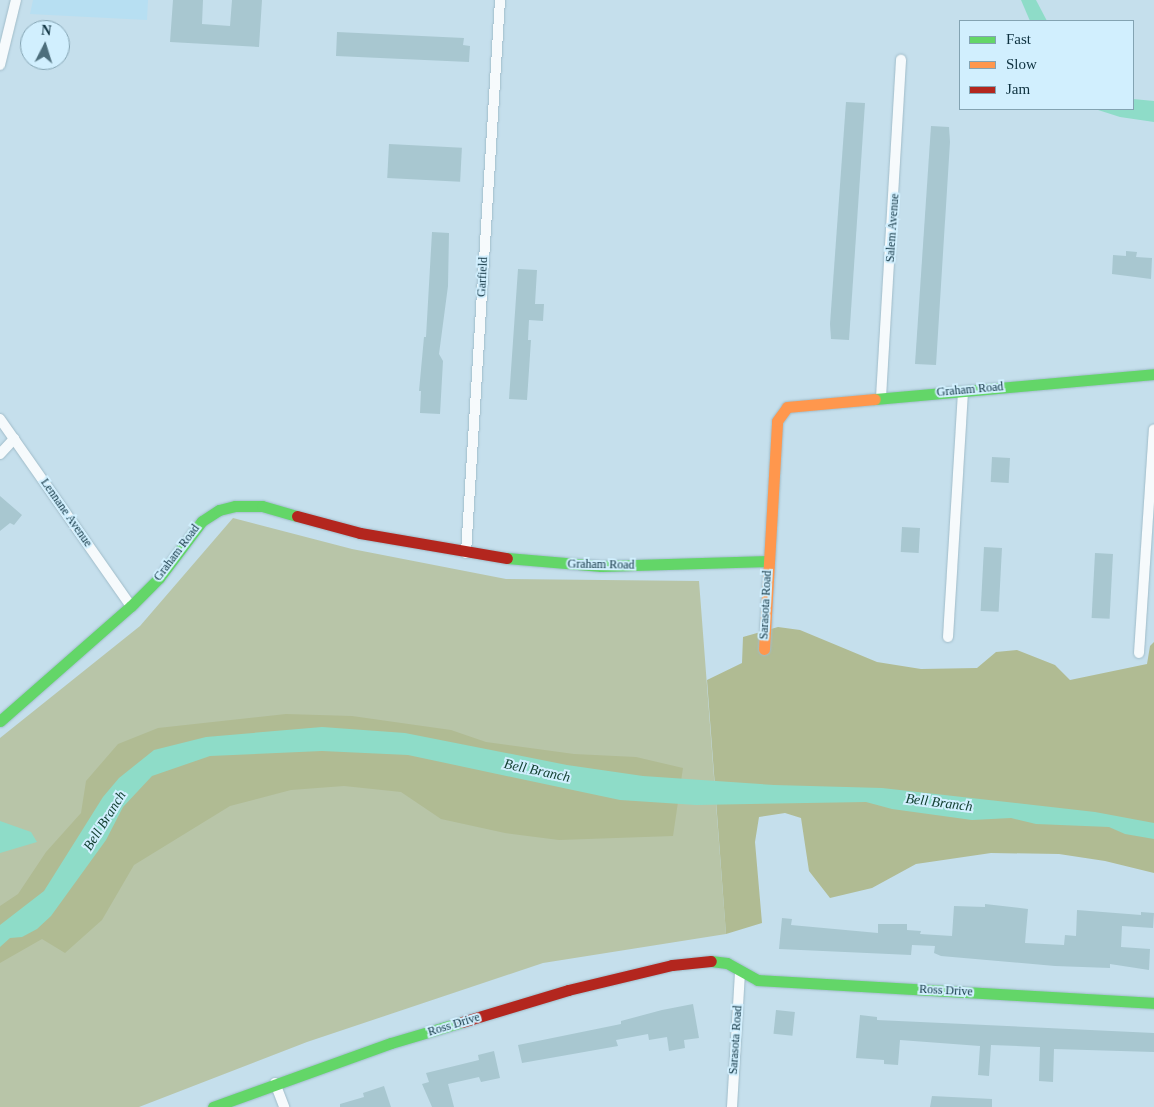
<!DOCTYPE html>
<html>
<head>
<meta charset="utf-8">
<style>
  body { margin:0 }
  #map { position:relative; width:1154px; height:1107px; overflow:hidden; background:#c5dfec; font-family:Georgia,serif }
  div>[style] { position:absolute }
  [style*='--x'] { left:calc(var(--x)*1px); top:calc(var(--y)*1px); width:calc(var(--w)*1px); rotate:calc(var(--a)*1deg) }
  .built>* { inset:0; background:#b7dff2 }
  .green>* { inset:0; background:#b8c5a8 }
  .forest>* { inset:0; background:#b0bb93 }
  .water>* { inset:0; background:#8edcc8 }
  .building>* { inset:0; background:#a8c7d0; transform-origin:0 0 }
  .roads { filter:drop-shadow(0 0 1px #a0bcc9) drop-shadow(0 0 1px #a0bcc9) }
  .street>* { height:10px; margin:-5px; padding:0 5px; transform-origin:5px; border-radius:5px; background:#f6fafc }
  .fast>* { height:11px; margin:-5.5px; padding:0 5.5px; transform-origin:5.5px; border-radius:5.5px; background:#63d668 }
  .slow>* { height:11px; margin:-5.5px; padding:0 5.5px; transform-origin:5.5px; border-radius:5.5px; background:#ff974d }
  .jam>* { height:11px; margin:-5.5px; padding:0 5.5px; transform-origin:5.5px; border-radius:5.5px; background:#b3261e }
  span { translate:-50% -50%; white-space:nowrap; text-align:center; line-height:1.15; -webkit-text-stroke:4px #d1effe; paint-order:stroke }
  .street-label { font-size:12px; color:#0d313f }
  .water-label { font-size:14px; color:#144032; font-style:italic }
  .legend { position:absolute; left:959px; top:20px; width:175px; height:90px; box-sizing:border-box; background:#d1effe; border:1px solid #83a3b2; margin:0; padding:6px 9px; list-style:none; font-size:15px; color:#0d313f }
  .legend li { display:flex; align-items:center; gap:10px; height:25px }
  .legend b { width:25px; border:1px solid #83a3b2 }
  .north { position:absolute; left:20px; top:20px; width:50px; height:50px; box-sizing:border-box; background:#d1effe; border:1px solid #83a3b2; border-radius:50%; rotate:5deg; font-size:14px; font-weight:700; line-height:20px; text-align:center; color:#0d313f }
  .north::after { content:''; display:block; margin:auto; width:18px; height:22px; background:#4d6e7c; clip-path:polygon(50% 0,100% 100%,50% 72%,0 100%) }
</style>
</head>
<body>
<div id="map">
  <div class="built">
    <i style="clip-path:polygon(33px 0,148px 0,147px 20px,30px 14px)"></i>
  </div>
  <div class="green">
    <i style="clip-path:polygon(233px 518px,352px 549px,506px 579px,699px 581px,726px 934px,543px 963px,307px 1042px,139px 1107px,0 1107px,0 738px,140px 626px)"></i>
  </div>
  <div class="forest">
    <i style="clip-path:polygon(778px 627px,800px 630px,877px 662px,921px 669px,977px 668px,996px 652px,1017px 650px,1055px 665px,1070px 680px,1147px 664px,1150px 646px,1154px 642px,1154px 873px,1105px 861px,1059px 854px,991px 853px,916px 864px,872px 888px,830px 898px,809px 871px,801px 818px,785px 813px,759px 817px,755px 842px,762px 923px,726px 934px,707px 680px,742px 663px,743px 637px)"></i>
    <i style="clip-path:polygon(286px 714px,352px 716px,451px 730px,486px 742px,574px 754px,636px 757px,683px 768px,673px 836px,559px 840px,505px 833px,441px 819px,401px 792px,344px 786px,291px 790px,230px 806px,134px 865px,102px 920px,65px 953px,42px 939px,0 963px,0 906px,18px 894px,46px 852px,81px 813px,86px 781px,118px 744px,158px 728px)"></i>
  </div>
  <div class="water">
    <i style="clip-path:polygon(1021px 0,1036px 0,1047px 21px,1030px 21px)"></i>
    <i style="clip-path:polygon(1133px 99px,1154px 101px,1154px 122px,1120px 117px,1095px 109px,1133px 109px)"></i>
    <i style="clip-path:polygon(322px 727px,405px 733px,567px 765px,643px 776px,774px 785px,882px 788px,1095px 812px,1154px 823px,1154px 839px,1125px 834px,1109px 827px,1036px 824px,1011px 818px,972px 820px,892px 809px,866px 802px,696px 805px,620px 800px,408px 755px,322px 751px,210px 756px,152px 776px,123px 807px,106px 840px,51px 916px,37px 929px,22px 937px,10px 938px,0 947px,0 925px,44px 891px,103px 797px,119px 778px,154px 750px,206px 737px)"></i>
    <i style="clip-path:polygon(0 821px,31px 832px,37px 842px,0 853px)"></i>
  </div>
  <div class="building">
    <i style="clip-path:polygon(173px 0,203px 0,202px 24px,230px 26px,232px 0,262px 0,259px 47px,170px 42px)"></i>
    <i style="clip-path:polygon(337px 32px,464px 38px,463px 45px,470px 46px,469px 62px,336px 56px)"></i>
    <i style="clip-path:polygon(846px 102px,865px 103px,849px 340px,831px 339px,830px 324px)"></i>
    <i style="clip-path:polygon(931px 126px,949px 127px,950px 142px,936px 365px,915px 364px)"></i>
    <i style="left:389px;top:144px;width:73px;height:34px;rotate:3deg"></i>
    <i style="clip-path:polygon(432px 232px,449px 233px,448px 286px,439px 354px,443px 361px,440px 414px,420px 413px,421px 391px,419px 391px,424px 337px,426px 337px)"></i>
    <i style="clip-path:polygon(1126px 251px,1137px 252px,1136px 257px,1152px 258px,1151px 279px,1112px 274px,1113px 255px,1126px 256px)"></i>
    <i style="clip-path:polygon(518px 269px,537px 270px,535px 304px,544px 304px,543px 321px,529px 320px,528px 340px,531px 340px,527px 400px,509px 399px)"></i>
    <i style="left:992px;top:457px;width:18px;height:25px;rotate:3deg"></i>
    <i style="clip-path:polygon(0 496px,22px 515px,14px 525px,10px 523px,0 531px)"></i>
    <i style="left:902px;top:527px;width:18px;height:25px;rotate:3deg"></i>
    <i style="left:984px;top:547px;width:18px;height:64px;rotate:3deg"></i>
    <i style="left:1095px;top:553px;width:18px;height:65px;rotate:3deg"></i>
    <i style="clip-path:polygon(985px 904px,1028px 909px,1025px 943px,1064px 945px,1065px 935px,1076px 936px,1077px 910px,1141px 915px,1141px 912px,1154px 913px,1153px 928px,1122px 926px,1121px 947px,1150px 949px,1149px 970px,1110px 964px,1110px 968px,1055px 966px,941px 956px,934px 953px,935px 946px,912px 945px,911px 955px,779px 949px,782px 918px,792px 919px,791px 925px,878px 933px,878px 924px,907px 924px,907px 930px,921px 931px,920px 934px,952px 936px,954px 906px,985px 907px)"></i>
    <i style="clip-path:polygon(693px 1004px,699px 1038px,684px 1040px,685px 1048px,669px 1051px,667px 1037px,649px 1040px,648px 1034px,616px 1040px,618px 1046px,522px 1063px,518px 1045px,621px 1024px,621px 1021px,662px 1010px)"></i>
    <i style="left:776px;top:1010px;width:19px;height:24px;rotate:6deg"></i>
    <i style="clip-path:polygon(860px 1015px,877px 1017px,877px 1020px,1154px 1033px,1154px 1052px,1054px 1049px,1053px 1082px,1039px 1081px,1040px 1047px,991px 1045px,989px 1076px,978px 1075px,980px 1046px,900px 1040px,898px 1065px,884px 1064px,884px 1060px,856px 1058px)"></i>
    <i style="clip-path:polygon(494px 1051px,500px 1078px,481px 1082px,479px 1077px,448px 1084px,454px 1107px,432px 1107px,422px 1084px,429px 1082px,426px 1073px,479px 1060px,478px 1055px)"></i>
    <i style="clip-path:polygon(384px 1086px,391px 1107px,340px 1107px,340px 1104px,364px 1097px,363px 1093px)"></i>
    <i style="clip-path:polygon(932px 1096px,992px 1099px,992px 1107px,930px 1107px)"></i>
  </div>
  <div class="roads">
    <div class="street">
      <i style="--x:0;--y:65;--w:67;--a:-76.2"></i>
      <i style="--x:881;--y:397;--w:338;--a:-86.6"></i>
      <i style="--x:0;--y:419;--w:228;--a:55"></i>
      <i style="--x:0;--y:454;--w:21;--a:-47"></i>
      <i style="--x:466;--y:553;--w:554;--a:-86.48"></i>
      <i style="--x:948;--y:637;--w:246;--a:-86.5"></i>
      <i style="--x:1139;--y:653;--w:224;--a:-86.2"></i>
      <i style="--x:275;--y:1083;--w:26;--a:69"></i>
      <i style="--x:732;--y:1107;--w:134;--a:-86.6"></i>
    </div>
    <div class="fast">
      <i style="--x:875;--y:399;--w:280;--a:-5.1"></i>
      <i style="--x:507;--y:558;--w:94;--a:4.9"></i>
      <i style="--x:601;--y:566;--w:168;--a:-1.7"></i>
      <i style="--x:0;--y:721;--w:174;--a:-41.3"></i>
      <i style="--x:131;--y:606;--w:40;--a:-45"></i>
      <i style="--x:159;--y:578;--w:71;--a:-53"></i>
      <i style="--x:202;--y:521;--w:20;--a:-33"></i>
      <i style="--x:219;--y:510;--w:16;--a:-14"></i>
      <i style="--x:235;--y:506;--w:27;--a:0"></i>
      <i style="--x:262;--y:506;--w:36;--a:16"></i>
      <i style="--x:711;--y:961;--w:16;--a:7"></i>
      <i style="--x:727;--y:963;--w:35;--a:29"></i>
      <i style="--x:758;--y:980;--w:397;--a:3.3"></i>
      <i style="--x:213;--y:1107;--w:189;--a:-19.8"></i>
      <i style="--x:391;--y:1043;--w:74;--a:-16.5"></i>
    </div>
    <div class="slow">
      <i style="--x:764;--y:649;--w:228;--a:-86.7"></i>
      <i style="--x:777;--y:421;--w:17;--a:-54"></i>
      <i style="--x:787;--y:407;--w:88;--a:-5.2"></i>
    </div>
    <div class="jam">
      <i style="--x:297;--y:516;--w:65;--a:15.1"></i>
      <i style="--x:360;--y:533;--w:149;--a:9.7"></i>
      <i style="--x:462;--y:1022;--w:111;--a:-16.8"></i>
      <i style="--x:568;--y:990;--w:107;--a:-13.5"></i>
      <i style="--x:672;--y:965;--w:39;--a:-6"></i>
    </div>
  </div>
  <div class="street-label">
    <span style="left:893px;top:228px;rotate:-86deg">Salem Avenue</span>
    <span style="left:483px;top:277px;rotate:-87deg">Garfield</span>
    <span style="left:970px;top:390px;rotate:-5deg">Graham Road</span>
    <span style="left:66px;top:513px;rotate:55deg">Lennane Avenue</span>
    <span style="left:177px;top:553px;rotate:-53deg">Graham Road</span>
    <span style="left:601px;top:565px;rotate:1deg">Graham Road</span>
    <span style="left:766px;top:605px;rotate:-87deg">Sarasota Road</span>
    <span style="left:946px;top:991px;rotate:3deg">Ross Drive</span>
    <span style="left:454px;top:1025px;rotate:-17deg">Ross Drive</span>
    <span style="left:736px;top:1040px;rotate:-86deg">Sarasota Road</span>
  </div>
  <div class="water-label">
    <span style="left:537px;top:771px;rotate:12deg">Bell Branch</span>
    <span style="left:939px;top:803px;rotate:7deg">Bell Branch</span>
    <span style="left:105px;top:821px;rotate:-58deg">Bell Branch</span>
  </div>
  <ul class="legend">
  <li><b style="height:6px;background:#63d668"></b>Fast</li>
  <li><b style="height:6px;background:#ff974d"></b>Slow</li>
  <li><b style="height:6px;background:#b3261e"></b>Jam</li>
  </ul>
  <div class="north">N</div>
</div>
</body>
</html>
